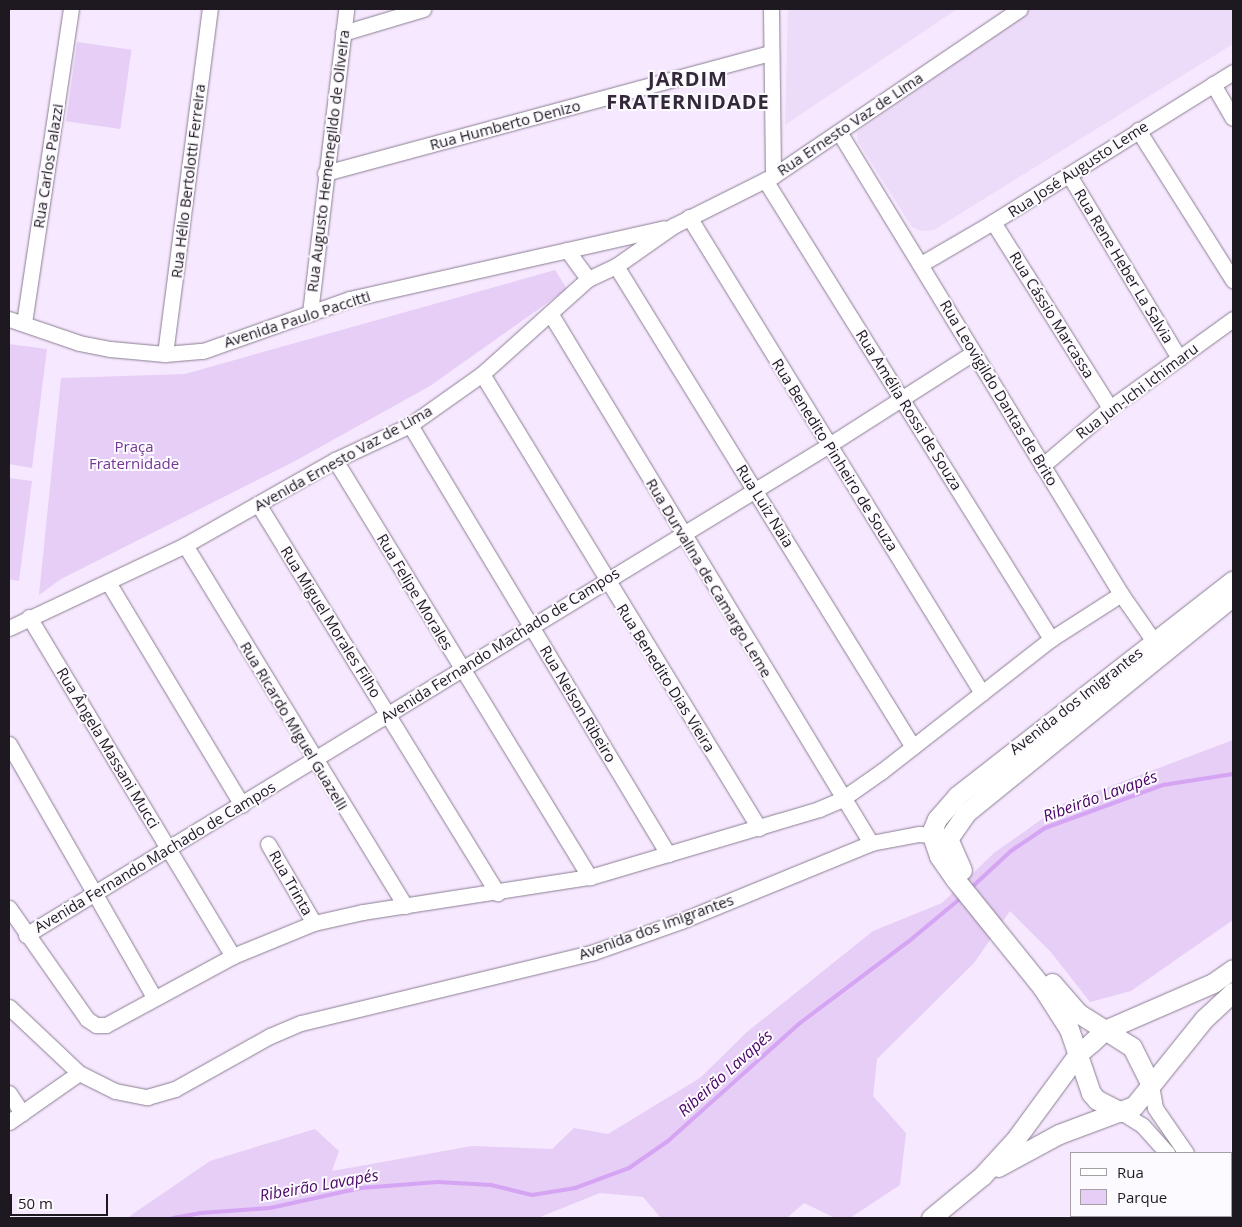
<!DOCTYPE html>
<html>
<head>
<meta charset="utf-8">
<style>
  body { margin:0 }
  #map { position:relative; width:1242px; height:1227px; overflow:hidden; background:#f6e8fe; font-family:"Open Sans",sans-serif }
  div>[style] { position:absolute }
  [style*='--x'] { left:calc(var(--x)*1px); top:calc(var(--y)*1px); width:calc(var(--w)*1px); rotate:calc(var(--a)*1deg) }
  .built>* { inset:0; background:#eddcf9 }
  .green>* { inset:0; background:#e6cef6; transform-origin:0 0 }
  .stream>* { height:4px; margin:-2px; padding:0 2px; transform-origin:2px; border-radius:2px; background:#d5a4f3 }
  .roads { filter:drop-shadow(0 0 1px #8a7e92) drop-shadow(0 0 1px #8a7e92) }
  .minor>* { height:15px; margin:-7.5px; padding:0 7.5px; transform-origin:7.5px; border-radius:7.5px; background:#fff }
  .major>* { height:19px; margin:-9.5px; padding:0 9.5px; transform-origin:9.5px; border-radius:9.5px; background:#fff }
  span { translate:-50% -50%; white-space:nowrap; text-align:center; line-height:1.15; -webkit-text-stroke:4px #fdfaff; paint-order:stroke }
  .street-label { font-size:15px; color:#1e1921 }
  .park-label { font-size:15px; color:#733792 }
  .water-label { font-size:16px; color:#4a0666; font-style:italic }
  .district-label { font-size:20px; color:#332839; font-weight:700; letter-spacing:1px }
  .frame { position:absolute; inset:0; border:10px solid #1e1921; pointer-events:none }
  .legend { position:absolute; left:1070px; top:1152px; width:162px; height:65px; box-sizing:border-box; background:#fdfaff; border:1px solid #a4a0a6; margin:0; padding:6px 9px; list-style:none; font-size:15px; color:#1e1921 }
  .legend li { display:flex; align-items:center; gap:10px; height:25px }
  .legend b { width:25px; border:1px solid #a4a0a6 }
  .scale { position:absolute; left:10px; top:1194px; width:98px; height:22px; box-sizing:border-box; border:2px solid #1e1921; border-top:0; padding-left:6px; font-size:15px; line-height:18px; white-space:nowrap; color:#1e1921; -webkit-text-stroke:4px #fdfaff; paint-order:stroke }
</style>
</head>
<body>
<div id="map">
  <div class="built">
    <i style="clip-path:polygon(788px 9px,957px 9px,785px 125px)"></i>
    <i style="clip-path:polygon(1031px 9px,1233px 9px,1233px 44px,934px 230px,921px 231px,912px 227px,858px 142px,857px 132px)"></i>
  </div>
  <div class="green">
    <i style="left:77px;top:42px;width:55px;height:80px;rotate:8deg"></i>
    <i style="clip-path:polygon(555px 270px,567px 289px,430px 386px,295px 461px,61px 579px,39px 595px,61px 378px,185px 374px)"></i>
    <i style="clip-path:polygon(9px 344px,47px 349px,32px 468px,9px 464px)"></i>
    <i style="clip-path:polygon(9px 478px,32px 481px,19px 581px,9px 579px)"></i>
    <i style="clip-path:polygon(1233px 740px,1233px 920px,1131px 991px,1090px 1002px,1050px 951px,1010px 911px,974px 963px,877px 1059px,873px 1096px,906px 1133px,900px 1185px,850px 1218px,835px 1218px,804px 1203px,787px 1218px,661px 1218px,643px 1197px,600px 1193px,540px 1217px,127px 1218px,210px 1161px,315px 1129px,339px 1151px,332px 1171px,472px 1146px,552px 1149px,574px 1128px,608px 1134px,700px 1078px,747px 1032px,873px 931px,942px 903px,994px 853px,1063px 804px)"></i>
  </div>
  <div class="stream">
    <i style="--x:971;--y:888;--w:54;--a:-42.8"></i>
    <i style="--x:1011;--y:851;--w:41;--a:-34.1"></i>
    <i style="--x:1045;--y:828;--w:126;--a:-20"></i>
    <i style="--x:1163;--y:785;--w:71;--a:-8.9"></i>
    <i style="--x:173;--y:1218;--w:27;--a:-10"></i>
    <i style="--x:200;--y:1213;--w:70;--a:-4.1"></i>
    <i style="--x:270;--y:1208;--w:93;--a:-12.4"></i>
    <i style="--x:361;--y:1188;--w:77;--a:-4.5"></i>
    <i style="--x:438;--y:1182;--w:53;--a:3.2"></i>
    <i style="--x:491;--y:1185;--w:42;--a:13.7"></i>
    <i style="--x:532;--y:1195;--w:44;--a:-9.2"></i>
    <i style="--x:575;--y:1188;--w:58;--a:-20.3"></i>
    <i style="--x:629;--y:1168;--w:47;--a:-34.7"></i>
    <i style="--x:668;--y:1141;--w:177;--a:-41.8"></i>
    <i style="--x:800;--y:1023;--w:135;--a:-36.9"></i>
    <i style="--x:908;--y:942;--w:70;--a:-39.8"></i>
  </div>
  <div class="roads">
    <div class="minor">
      <i style="--x:771;--y:9;--w:167;--a:89.3"></i>
      <i style="--x:343;--y:33;--w:84;--a:-16.7"></i>
      <i style="--x:1213;--y:84;--w:39;--a:60"></i>
      <i style="--x:1138;--y:130;--w:178;--a:57.7"></i>
      <i style="--x:839;--y:132;--w:541;--a:58.6"></i>
      <i style="--x:1121;--y:594;--w:68;--a:55.1"></i>
      <i style="--x:325;--y:173;--w:462;--a:-15.1"></i>
      <i style="--x:1069;--y:175;--w:214;--a:59"></i>
      <i style="--x:765;--y:180;--w:541;--a:58.07"></i>
      <i style="--x:689;--y:217;--w:559;--a:58.39"></i>
      <i style="--x:993;--y:222;--w:220;--a:57.8"></i>
      <i style="--x:567;--y:250;--w:36;--a:54"></i>
      <i style="--x:921;--y:264;--w:83;--a:-30.3"></i>
      <i style="--x:993;--y:222;--w:283;--a:-32"></i>
      <i style="--x:616;--y:266;--w:565;--a:58.31"></i>
      <i style="--x:310;--y:313;--w:306;--a:-83.2"></i>
      <i style="--x:550;--y:313;--w:620;--a:58.8"></i>
      <i style="--x:9;--y:319;--w:74;--a:18.9"></i>
      <i style="--x:79;--y:343;--w:32;--a:11"></i>
      <i style="--x:110;--y:349;--w:55;--a:5.2"></i>
      <i style="--x:165;--y:354;--w:38;--a:-5"></i>
      <i style="--x:203;--y:351;--w:156;--a:-19.5"></i>
      <i style="--x:350;--y:299;--w:322;--a:-12.7"></i>
      <i style="--x:24;--y:323;--w:317;--a:-81.5"></i>
      <i style="--x:165;--y:354;--w:348;--a:-82.6"></i>
      <i style="--x:482;--y:374;--w:532;--a:58.61"></i>
      <i style="--x:410;--y:425;--w:501;--a:58.98"></i>
      <i style="--x:335;--y:460;--w:489;--a:58.6"></i>
      <i style="--x:1042;--y:466;--w:89;--a:-40.5"></i>
      <i style="--x:1110;--y:408;--w:152;--a:-35.9"></i>
      <i style="--x:258;--y:504;--w:457;--a:58.4"></i>
      <i style="--x:185;--y:545;--w:423;--a:58.6"></i>
      <i style="--x:108;--y:582;--w:260;--a:59"></i>
      <i style="--x:29;--y:617;--w:396;--a:59"></i>
      <i style="--x:9;--y:628;--w:195;--a:-25.2"></i>
      <i style="--x:185;--y:545;--w:172;--a:-29.5"></i>
      <i style="--x:335;--y:460;--w:83;--a:-25"></i>
      <i style="--x:410;--y:425;--w:88;--a:-35.3"></i>
      <i style="--x:482;--y:374;--w:142;--a:-41.9"></i>
      <i style="--x:588;--y:279;--w:31;--a:-25"></i>
      <i style="--x:616;--y:266;--w:70;--a:-35.1"></i>
      <i style="--x:673;--y:226;--w:112;--a:-26.6"></i>
      <i style="--x:773;--y:176;--w:298;--a:-34.1"></i>
      <i style="--x:9;--y:744;--w:292;--a:60.2"></i>
      <i style="--x:268;--y:844;--w:91;--a:59.8"></i>
      <i style="--x:9;--y:908;--w:136;--a:54.9"></i>
      <i style="--x:87;--y:1019;--w:11;--a:34"></i>
      <i style="--x:96;--y:1025;--w:10;--a:0"></i>
      <i style="--x:106;--y:1025;--w:145;--a:-28.5"></i>
      <i style="--x:233;--y:956;--w:87;--a:-22.2"></i>
      <i style="--x:314;--y:923;--w:50;--a:-12.7"></i>
      <i style="--x:363;--y:912;--w:230;--a:-8.8"></i>
      <i style="--x:590;--y:877;--w:239;--a:-16.5"></i>
      <i style="--x:819;--y:809;--w:25;--a:-23"></i>
      <i style="--x:842;--y:799;--w:49;--a:-35"></i>
      <i style="--x:882;--y:771;--w:214;--a:-38"></i>
      <i style="--x:1051;--y:639;--w:83;--a:-32.7"></i>
      <i style="--x:26;--y:935;--w:941;--a:-31.39"></i>
      <i style="--x:829;--y:445;--w:171;--a:-32.6"></i>
      <i style="--x:9;--y:1007;--w:96;--a:43.3"></i>
      <i style="--x:79;--y:1073;--w:40;--a:26.6"></i>
      <i style="--x:115;--y:1091;--w:33;--a:11"></i>
      <i style="--x:147;--y:1097;--w:29;--a:-16"></i>
      <i style="--x:175;--y:1089;--w:109;--a:-29.2"></i>
      <i style="--x:270;--y:1036;--w:34;--a:-23"></i>
      <i style="--x:301;--y:1023;--w:301;--a:-13.6"></i>
      <i style="--x:594;--y:952;--w:92;--a:-19.6"></i>
      <i style="--x:681;--y:921;--w:205;--a:-22.3"></i>
      <i style="--x:871;--y:843;--w:49;--a:-10.6"></i>
      <i style="--x:919;--y:834;--w:23;--a:5"></i>
      <i style="--x:1151;--y:1085;--w:23;--a:80"></i>
      <i style="--x:1155;--y:1108;--w:55;--a:55.4"></i>
      <i style="--x:9;--y:1093;--w:24;--a:57"></i>
      <i style="--x:1121;--y:1112;--w:25;--a:32"></i>
      <i style="--x:1142;--y:1125;--w:38;--a:48"></i>
      <i style="--x:9;--y:1122;--w:85;--a:-35"></i>
      <i style="--x:1231;--y:1213;--w:4;--a:56"></i>
      <i style="--x:1216;--y:1216;--w:3;--a:45"></i>
    </div>
    <div class="major">
      <i style="--x:962;--y:870;--w:34;--a:-114"></i>
      <i style="--x:948;--y:839;--w:32;--a:-55"></i>
      <i style="--x:966;--y:813;--w:344;--a:-39.1"></i>
      <i style="--x:1052;--y:983;--w:40;--a:49"></i>
      <i style="--x:1078;--y:1013;--w:64;--a:32.2"></i>
      <i style="--x:1132;--y:1047;--w:42;--a:63.4"></i>
      <i style="--x:1121;--y:1112;--w:27;--a:-153"></i>
      <i style="--x:1097;--y:1100;--w:9;--a:-131"></i>
      <i style="--x:1091;--y:1093;--w:68;--a:-109"></i>
      <i style="--x:1069;--y:1029;--w:50;--a:-122.7"></i>
      <i style="--x:1042;--y:987;--w:139;--a:-128.9"></i>
      <i style="--x:955;--y:879;--w:28;--a:-125"></i>
      <i style="--x:939;--y:856;--w:24;--a:-109"></i>
      <i style="--x:931;--y:833;--w:15;--a:-67"></i>
      <i style="--x:937;--y:819;--w:30;--a:-49"></i>
      <i style="--x:957;--y:796;--w:350;--a:-38"></i>
      <i style="--x:998;--y:1167;--w:69;--a:-28.4"></i>
      <i style="--x:1059;--y:1134;--w:80;--a:-20.5"></i>
      <i style="--x:1134;--y:1106;--w:112;--a:-51.2"></i>
      <i style="--x:1204;--y:1019;--w:40;--a:-43"></i>
      <i style="--x:931;--y:1218;--w:66;--a:-39.5"></i>
      <i style="--x:982;--y:1176;--w:49;--a:-47.5"></i>
      <i style="--x:1015;--y:1140;--w:108;--a:-53.7"></i>
      <i style="--x:1079;--y:1053;--w:17;--a:-40"></i>
      <i style="--x:1092;--y:1042;--w:18;--a:-43"></i>
      <i style="--x:1105;--y:1030;--w:118;--a:-23.5"></i>
      <i style="--x:1213;--y:983;--w:24;--a:-35"></i>
    </div>
  </div>
  <div class="street-label">
    <span style="left:850px;top:124px;rotate:-34deg">Rua Ernesto Vaz de Lima</span>
    <span style="left:505px;top:125px;rotate:-15deg">Rua Humberto Denizo</span>
    <span style="left:328px;top:161px;rotate:-83deg">Rua Augusto Hemenegildo de Oliveira</span>
    <span style="left:48px;top:166px;rotate:-81deg">Rua Carlos Palazzi</span>
    <span style="left:1078px;top:169px;rotate:-33deg">Rua José Augusto Leme</span>
    <span style="left:188px;top:181px;rotate:-83deg">Rua Hélio Bertolotti Ferreira</span>
    <span style="left:1124px;top:266px;rotate:59deg">Rua Rene Heber La Salvia</span>
    <span style="left:1052px;top:315px;rotate:58deg">Rua Cássio Marcassa</span>
    <span style="left:297px;top:319px;rotate:-18deg">Avenida Paulo Paccitti</span>
    <span style="left:1137px;top:391px;rotate:-37deg">Rua Jun-Ichi Ichimaru</span>
    <span style="left:999px;top:393px;rotate:59deg">Rua Leovigildo Dantas de Brito</span>
    <span style="left:909px;top:410px;rotate:58deg">Rua Amélia Rossi de Souza</span>
    <span style="left:835px;top:455px;rotate:58deg">Rua Benedito Pinheiro de Souza</span>
    <span style="left:343px;top:458px;rotate:-29deg">Avenida Ernesto Vaz de Lima</span>
    <span style="left:765px;top:506px;rotate:58deg">Rua Luiz Naia</span>
    <span style="left:709px;top:578px;rotate:59deg">Rua Durvalina de Camargo Leme</span>
    <span style="left:415px;top:592px;rotate:59deg">Rua Felipe Morales</span>
    <span style="left:331px;top:622px;rotate:58deg">Rua Miguel Morales Filho</span>
    <span style="left:500px;top:645px;rotate:-32deg">Avenida Fernando Machado de Campos</span>
    <span style="left:666px;top:678px;rotate:58deg">Rua Benedito Dias Vieira</span>
    <span style="left:1076px;top:701px;rotate:-38deg">Avenida dos Imigrantes</span>
    <span style="left:578px;top:704px;rotate:59deg">Rua Nelson Ribeiro</span>
    <span style="left:294px;top:726px;rotate:59deg">Rua Ricardo Miguel Guazelli</span>
    <span style="left:108px;top:748px;rotate:59deg">Rua Ângela Massani Mucci</span>
    <span style="left:155px;top:857px;rotate:-31deg">Avenida Fernando Machado de Campos</span>
    <span style="left:291px;top:883px;rotate:60deg">Rua Trinta</span>
    <span style="left:656px;top:927px;rotate:-20deg">Avenida dos Imigrantes</span>
  </div>
  <div class="park-label">
    <span style="left:134px;top:455px">Praça<br>Fraternidade</span>
  </div>
  <div class="water-label">
    <span style="left:1100px;top:796px;rotate:-20deg">Ribeirão Lavapés</span>
    <span style="left:725px;top:1073px;rotate:-42deg">Ribeirão Lavapés</span>
    <span style="left:319px;top:1185px;rotate:-10deg">Ribeirão Lavapés</span>
  </div>
  <div class="district-label">
    <span style="left:688px;top:90px">JARDIM<br>FRATERNIDADE</span>
  </div>
  <div class="frame"></div>
  <ul class="legend">
  <li><b style="height:6px;background:#fff"></b>Rua</li>
  <li><b style="height:14px;background:#e6cef6"></b>Parque</li>
  </ul>
  <div class="scale">50 m</div>
</div>
</body>
</html>
